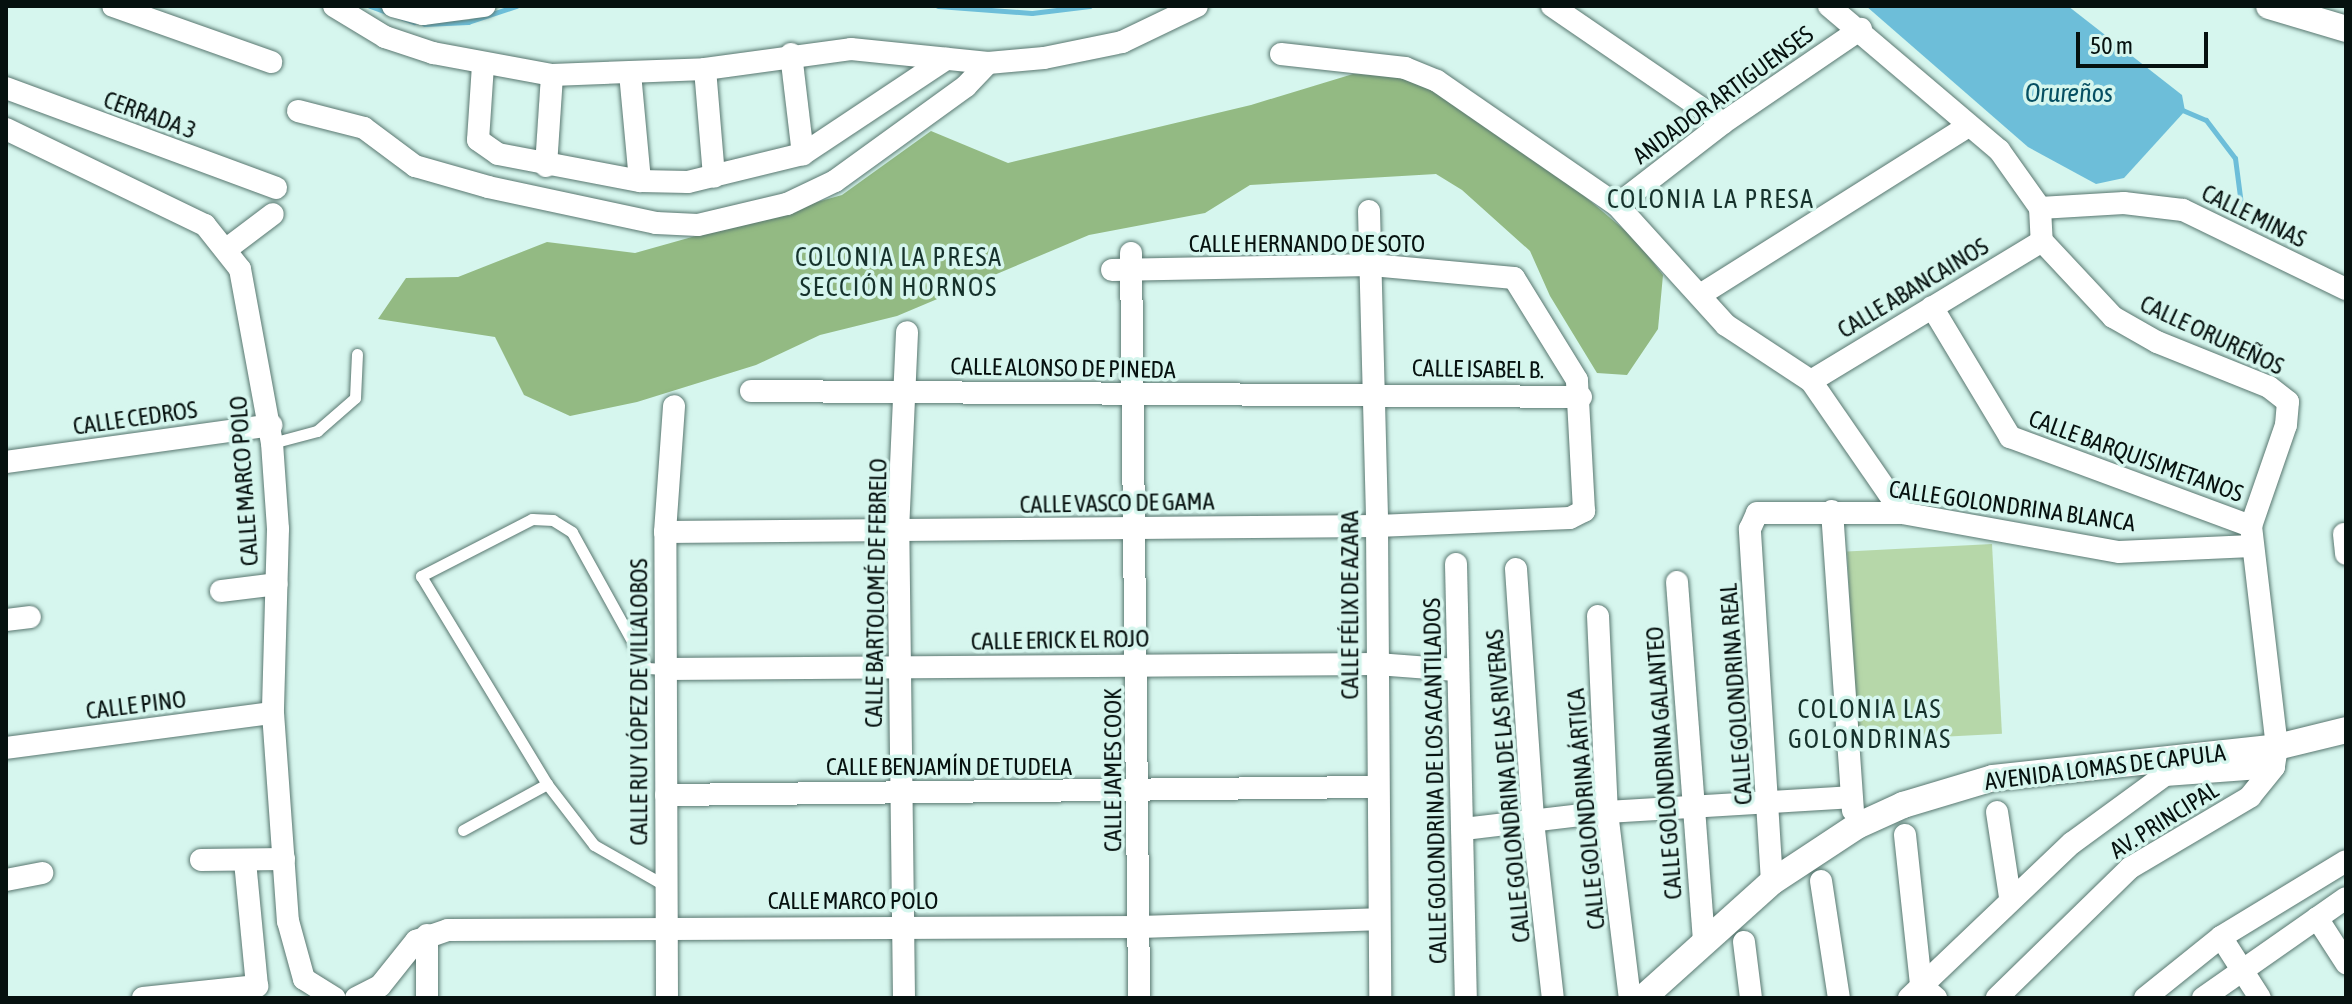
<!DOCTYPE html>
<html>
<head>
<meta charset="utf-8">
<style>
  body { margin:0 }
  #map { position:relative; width:2352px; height:1004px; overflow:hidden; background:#d6f6ee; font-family:"Asap Condensed",sans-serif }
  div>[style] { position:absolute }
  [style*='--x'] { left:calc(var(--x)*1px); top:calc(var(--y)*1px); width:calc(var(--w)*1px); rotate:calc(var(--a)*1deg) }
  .green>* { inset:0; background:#b6d7a9; transform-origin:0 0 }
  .forest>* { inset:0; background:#93ba83 }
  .water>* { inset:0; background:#6dbed9 }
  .stream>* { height:5px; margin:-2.5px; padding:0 2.5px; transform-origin:2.5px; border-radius:2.5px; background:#6dbed9 }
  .roads { filter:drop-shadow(0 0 2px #597770) drop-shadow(0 0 2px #597770) }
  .service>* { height:11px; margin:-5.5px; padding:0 5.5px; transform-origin:5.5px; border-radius:5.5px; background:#fff }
  .minor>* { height:22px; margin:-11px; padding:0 11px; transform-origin:11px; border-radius:11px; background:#fff }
  .tertiary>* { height:26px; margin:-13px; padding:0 13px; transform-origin:13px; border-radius:13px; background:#fff }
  span { translate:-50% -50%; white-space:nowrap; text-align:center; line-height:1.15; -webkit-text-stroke:7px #d6f6ee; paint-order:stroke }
  .street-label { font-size:24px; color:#06110f }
  .water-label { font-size:26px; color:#064f62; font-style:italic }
  .neighbourhood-label { font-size:26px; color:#16322c; letter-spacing:2px }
  .frame { position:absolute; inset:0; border:8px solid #06110f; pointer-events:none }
  .scale { position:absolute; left:2076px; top:32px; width:132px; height:36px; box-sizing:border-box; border:4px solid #06110f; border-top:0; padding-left:10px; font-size:24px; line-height:28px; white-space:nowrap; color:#06110f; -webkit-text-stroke:6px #d6f6ee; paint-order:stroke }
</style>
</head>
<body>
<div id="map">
  <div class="green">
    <i style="left:1992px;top:544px;width:190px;height:145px;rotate:87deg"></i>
  </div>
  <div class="forest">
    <i style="clip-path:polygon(1353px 74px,1413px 76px,1575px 188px,1635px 239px,1663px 275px,1658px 329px,1627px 375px,1597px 373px,1550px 296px,1530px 251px,1462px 190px,1436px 174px,1250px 185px,1205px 213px,1089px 235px,897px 316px,820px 335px,756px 365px,637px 402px,570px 416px,524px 395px,495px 337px,378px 319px,406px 278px,458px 277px,547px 242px,635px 253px,842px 195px,931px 131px,1008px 163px,1251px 105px)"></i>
  </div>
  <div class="water">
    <i style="clip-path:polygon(1866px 6px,2068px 6px,2182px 95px,2185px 111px,2124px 178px,2096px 184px,2028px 147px)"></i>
  </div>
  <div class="stream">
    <i style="--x:370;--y:6;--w:47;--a:20"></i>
    <i style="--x:938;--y:6;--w:94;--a:4.3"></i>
    <i style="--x:1032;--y:13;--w:58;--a:-6.9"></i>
    <i style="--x:424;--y:24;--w:44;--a:-2.6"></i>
    <i style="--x:468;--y:22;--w:51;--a:-18.4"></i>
    <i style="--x:2180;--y:109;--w:28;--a:23"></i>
    <i style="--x:2206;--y:120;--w:48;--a:52.7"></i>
    <i style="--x:2235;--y:158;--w:63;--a:82.6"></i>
  </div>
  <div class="roads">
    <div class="service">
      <i style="--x:272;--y:443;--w:47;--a:-14.9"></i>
      <i style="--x:317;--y:431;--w:50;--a:-41"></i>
      <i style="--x:355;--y:398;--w:44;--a:-87.4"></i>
      <i style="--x:665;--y:669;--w:18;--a:-177"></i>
      <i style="--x:647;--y:668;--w:155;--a:-118.9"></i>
      <i style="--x:572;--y:532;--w:22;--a:-148"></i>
      <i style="--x:553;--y:520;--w:21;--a:-177"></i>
      <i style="--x:532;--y:519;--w:125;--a:152.8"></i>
      <i style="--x:421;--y:576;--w:243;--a:58.8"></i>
      <i style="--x:547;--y:784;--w:77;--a:52.4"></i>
      <i style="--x:594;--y:845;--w:83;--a:29.7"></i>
      <i style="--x:463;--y:830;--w:96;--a:-28.7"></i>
    </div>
    <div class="minor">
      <i style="--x:113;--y:6;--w:168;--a:19.5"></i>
      <i style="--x:334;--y:6;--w:60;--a:31.3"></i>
      <i style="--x:385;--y:37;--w:51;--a:18.4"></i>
      <i style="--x:433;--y:53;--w:121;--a:10.5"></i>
      <i style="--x:552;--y:75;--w:153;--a:-2.2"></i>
      <i style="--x:705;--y:69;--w:147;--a:-7.8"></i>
      <i style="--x:851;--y:49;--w:138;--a:5.8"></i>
      <i style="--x:988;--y:63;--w:56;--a:-5.1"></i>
      <i style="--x:1044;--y:58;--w:80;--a:-11.6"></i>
      <i style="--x:1122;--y:42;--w:83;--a:-25.6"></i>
      <i style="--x:393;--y:6;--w:31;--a:15"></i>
      <i style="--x:423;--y:14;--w:62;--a:-7.5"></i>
      <i style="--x:1552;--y:6;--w:207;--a:34.4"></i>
      <i style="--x:1829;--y:6;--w:223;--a:40.3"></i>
      <i style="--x:1999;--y:150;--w:71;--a:54.7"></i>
      <i style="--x:2040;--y:208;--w:33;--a:87"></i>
      <i style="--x:2042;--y:241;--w:104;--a:46.9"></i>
      <i style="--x:2113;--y:317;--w:51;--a:29.6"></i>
      <i style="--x:2157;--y:342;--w:121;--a:21.9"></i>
      <i style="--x:2269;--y:387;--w:24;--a:38"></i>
      <i style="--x:2288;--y:402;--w:23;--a:95"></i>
      <i style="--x:2286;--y:425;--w:107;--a:109.1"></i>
      <i style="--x:2251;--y:526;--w:223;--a:83.3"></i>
      <i style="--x:2277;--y:747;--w:20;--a:99"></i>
      <i style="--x:2274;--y:767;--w:38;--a:129"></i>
      <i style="--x:2250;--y:797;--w:139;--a:149.4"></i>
      <i style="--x:2130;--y:868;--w:186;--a:135.7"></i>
      <i style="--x:791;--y:54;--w:101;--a:83.2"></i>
      <i style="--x:1281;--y:54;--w:125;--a:6.4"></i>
      <i style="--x:1405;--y:68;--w:35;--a:22"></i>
      <i style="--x:1437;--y:81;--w:219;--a:34.6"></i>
      <i style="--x:1617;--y:205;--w:162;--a:47.8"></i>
      <i style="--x:1726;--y:325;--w:102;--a:33.4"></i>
      <i style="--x:1811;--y:381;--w:160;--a:55.4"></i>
      <i style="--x:483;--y:65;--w:75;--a:93.8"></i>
      <i style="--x:478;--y:140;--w:24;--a:35"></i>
      <i style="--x:498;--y:154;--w:145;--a:10.8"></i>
      <i style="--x:640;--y:181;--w:48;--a:1.2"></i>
      <i style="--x:688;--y:182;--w:118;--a:-13.7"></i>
      <i style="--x:803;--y:154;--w:172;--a:-33.6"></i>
      <i style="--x:705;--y:69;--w:108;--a:85.2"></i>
      <i style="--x:630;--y:73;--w:108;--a:84.7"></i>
      <i style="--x:6;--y:88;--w:288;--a:20.3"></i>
      <i style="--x:298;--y:111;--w:68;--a:14.4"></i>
      <i style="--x:364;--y:128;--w:64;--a:36.7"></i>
      <i style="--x:415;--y:166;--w:76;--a:16"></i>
      <i style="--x:488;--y:187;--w:172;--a:12.1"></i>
      <i style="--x:656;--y:223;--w:42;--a:2.7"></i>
      <i style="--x:698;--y:225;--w:91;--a:-13.3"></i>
      <i style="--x:787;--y:204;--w:53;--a:-25.6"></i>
      <i style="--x:835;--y:181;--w:162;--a:-35.9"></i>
      <i style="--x:966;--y:86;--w:32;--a:-46"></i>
      <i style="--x:6;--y:129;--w:221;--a:25.8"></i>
      <i style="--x:205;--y:225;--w:56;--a:51.5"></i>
      <i style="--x:240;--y:269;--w:177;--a:79.6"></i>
      <i style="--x:272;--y:443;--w:86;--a:86"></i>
      <i style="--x:278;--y:529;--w:184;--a:91.6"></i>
      <i style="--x:273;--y:713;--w:209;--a:85.9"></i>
      <i style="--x:288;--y:921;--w:60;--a:74.6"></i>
      <i style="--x:304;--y:979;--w:36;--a:32"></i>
      <i style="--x:546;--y:166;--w:91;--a:-86.2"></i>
      <i style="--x:1617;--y:205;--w:134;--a:-37.7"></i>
      <i style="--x:1723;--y:123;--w:167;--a:-34.3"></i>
      <i style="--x:2040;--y:208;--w:84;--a:-3.4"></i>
      <i style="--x:2124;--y:203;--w:59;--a:6.8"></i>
      <i style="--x:2183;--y:210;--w:181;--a:25.9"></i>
      <i style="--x:1369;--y:211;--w:315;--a:88.5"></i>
      <i style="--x:1377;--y:526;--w:472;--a:89.6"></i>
      <i style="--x:228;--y:248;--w:56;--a:-37.1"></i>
      <i style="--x:1131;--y:253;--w:745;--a:89.38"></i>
      <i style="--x:1700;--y:295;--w:315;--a:-32.2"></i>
      <i style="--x:1932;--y:307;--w:152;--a:59"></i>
      <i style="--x:2010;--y:437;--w:257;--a:20.3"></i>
      <i style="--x:1811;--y:381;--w:270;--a:-31.2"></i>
      <i style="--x:751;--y:391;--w:830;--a:0.41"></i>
      <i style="--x:6;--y:462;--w:268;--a:-7.9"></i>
      <i style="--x:1832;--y:511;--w:300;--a:86"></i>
      <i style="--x:665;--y:532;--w:712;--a:-0.48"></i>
      <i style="--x:1377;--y:526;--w:193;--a:-2.4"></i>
      <i style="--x:1570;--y:518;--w:16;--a:-27"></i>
      <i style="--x:1584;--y:511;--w:131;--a:-93.1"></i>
      <i style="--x:1577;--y:380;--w:120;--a:-121.7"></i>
      <i style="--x:1514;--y:278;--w:143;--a:-174.8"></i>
      <i style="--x:1372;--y:265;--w:260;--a:178.9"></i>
      <i style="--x:2344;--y:534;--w:20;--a:84"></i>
      <i style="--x:1456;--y:564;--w:434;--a:88.7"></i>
      <i style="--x:1516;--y:569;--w:253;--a:86.1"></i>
      <i style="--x:1533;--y:821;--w:178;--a:83.6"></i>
      <i style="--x:1677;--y:582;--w:359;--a:85.7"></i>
      <i style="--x:221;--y:591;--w:56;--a:-7.1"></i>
      <i style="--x:1598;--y:616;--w:196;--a:87.4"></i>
      <i style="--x:1607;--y:812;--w:187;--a:83"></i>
      <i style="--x:6;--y:620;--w:24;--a:-7"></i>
      <i style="--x:665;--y:669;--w:712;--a:-0.4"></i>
      <i style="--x:1377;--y:664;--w:79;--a:4.3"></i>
      <i style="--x:6;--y:748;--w:269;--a:-7.5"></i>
      <i style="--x:666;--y:795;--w:709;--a:-0.65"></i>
      <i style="--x:1997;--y:812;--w:86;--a:81.3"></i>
      <i style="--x:1464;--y:829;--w:144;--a:-6.8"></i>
      <i style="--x:1607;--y:812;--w:243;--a:-3.5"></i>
      <i style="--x:1905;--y:835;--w:151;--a:83.9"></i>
      <i style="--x:1921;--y:985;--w:20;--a:41"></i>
      <i style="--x:201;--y:860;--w:83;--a:-0.7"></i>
      <i style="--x:6;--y:880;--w:37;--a:-11"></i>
      <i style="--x:1821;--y:881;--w:118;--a:81.3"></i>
      <i style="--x:1772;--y:882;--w:354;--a:-93.6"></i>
      <i style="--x:1750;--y:529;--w:17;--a:-66"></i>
      <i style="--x:1757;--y:513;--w:145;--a:0"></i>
      <i style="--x:1902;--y:513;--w:220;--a:10.2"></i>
      <i style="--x:2119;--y:552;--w:133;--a:-2.6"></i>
      <i style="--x:2317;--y:918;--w:54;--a:57.2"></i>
      <i style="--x:427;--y:935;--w:63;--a:90"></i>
      <i style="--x:2221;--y:937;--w:72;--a:57.4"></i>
      <i style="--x:1744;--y:942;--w:56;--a:82.9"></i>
      <i style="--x:143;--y:998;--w:115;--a:-6"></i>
      <i style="--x:257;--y:986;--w:125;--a:-95.5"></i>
      <i style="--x:356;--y:998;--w:27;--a:-27"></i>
      <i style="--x:380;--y:986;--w:58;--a:-51.3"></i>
      <i style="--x:416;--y:941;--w:34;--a:-19"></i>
      <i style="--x:448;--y:930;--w:692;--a:-0.25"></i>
      <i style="--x:1140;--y:927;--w:237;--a:-1.9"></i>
      <i style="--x:667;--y:998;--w:466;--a:-90.2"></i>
      <i style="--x:665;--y:532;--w:126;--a:-85.9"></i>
      <i style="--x:904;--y:998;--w:467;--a:-90.7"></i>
      <i style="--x:898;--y:531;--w:199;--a:-87.4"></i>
      <i style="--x:1909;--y:998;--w:225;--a:-43.6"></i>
      <i style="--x:2072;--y:843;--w:115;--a:-36.2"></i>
      <i style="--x:2165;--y:775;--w:109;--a:-4.2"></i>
      <i style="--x:2145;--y:998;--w:97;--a:-38.8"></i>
      <i style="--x:2221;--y:937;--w:146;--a:-31.3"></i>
      <i style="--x:2203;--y:998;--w:174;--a:-35"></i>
    </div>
    <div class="tertiary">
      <i style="--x:2269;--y:6;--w:80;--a:16.6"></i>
      <i style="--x:1643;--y:998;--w:173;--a:-42"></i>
      <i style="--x:1772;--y:882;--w:102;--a:-33.4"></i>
      <i style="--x:1857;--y:826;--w:51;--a:-24.5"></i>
      <i style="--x:1903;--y:805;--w:94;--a:-16.7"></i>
      <i style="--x:1993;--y:778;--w:286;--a:-6.2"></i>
      <i style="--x:2277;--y:747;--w:71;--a:-13.8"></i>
    </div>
  </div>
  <div class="street-label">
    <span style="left:1723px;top:95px;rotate:-36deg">ANDADOR ARTIGUENSES</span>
    <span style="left:150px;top:115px;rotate:20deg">CERRADA 3</span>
    <span style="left:2254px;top:216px;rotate:26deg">CALLE MINAS</span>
    <span style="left:1307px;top:244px">CALLE HERNANDO DE SOTO</span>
    <span style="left:1913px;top:288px;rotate:-31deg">CALLE ABANCAINOS</span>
    <span style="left:2212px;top:335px;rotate:25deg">CALLE ORUREÑOS</span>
    <span style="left:1063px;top:368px;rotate:1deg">CALLE ALONSO DE PINEDA</span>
    <span style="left:1478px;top:369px;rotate:1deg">CALLE ISABEL B.</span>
    <span style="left:135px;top:418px;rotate:-8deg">CALLE CEDROS</span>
    <span style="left:2136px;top:456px;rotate:20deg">CALLE BARQUISIMETANOS</span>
    <span style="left:244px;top:481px;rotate:-94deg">CALLE MARCO POLO</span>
    <span style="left:1117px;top:503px;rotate:-1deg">CALLE VASCO DE GAMA</span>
    <span style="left:2012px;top:506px;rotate:8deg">CALLE GOLONDRINA BLANCA</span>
    <span style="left:876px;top:593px;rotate:-89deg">CALLE BARTOLOMÉ DE FEBRELO</span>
    <span style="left:1350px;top:605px;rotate:-90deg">CALLE FÉLIX DE AZARA</span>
    <span style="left:1060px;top:640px;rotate:-1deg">CALLE ERICK EL ROJO</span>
    <span style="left:1736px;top:694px;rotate:-94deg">CALLE GOLONDRINA REAL</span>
    <span style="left:639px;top:702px;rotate:-90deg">CALLE RUY LÓPEZ DE VILLALOBOS</span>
    <span style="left:136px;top:705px;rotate:-7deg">CALLE PINO</span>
    <span style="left:1664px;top:763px;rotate:-94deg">CALLE GOLONDRINA GALANTEO</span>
    <span style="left:949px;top:767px">CALLE BENJAMÍN DE TUDELA</span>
    <span style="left:2105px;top:767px;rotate:-7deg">AVENIDA LOMAS DE CAPULA</span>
    <span style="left:1113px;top:770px;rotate:-90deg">CALLE JAMES COOK</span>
    <span style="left:1435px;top:781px;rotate:-91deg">CALLE GOLONDRINA DE LOS ACANTILADOS</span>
    <span style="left:1508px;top:786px;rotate:-95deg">CALLE GOLONDRINA DE LAS RIVERAS</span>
    <span style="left:1586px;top:809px;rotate:-95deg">CALLE GOLONDRINA ÁRTICA</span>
    <span style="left:2164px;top:820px;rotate:-32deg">AV. PRINCIPAL</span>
    <span style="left:853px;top:901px">CALLE MARCO POLO</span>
  </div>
  <div class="water-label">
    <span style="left:2069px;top:94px">Orureños</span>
  </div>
  <div class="neighbourhood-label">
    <span style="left:1711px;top:200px">COLONIA LA PRESA</span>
    <span style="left:899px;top:273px">COLONIA LA PRESA<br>SECCIÓN HORNOS</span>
    <span style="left:1870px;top:725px">COLONIA LAS<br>GOLONDRINAS</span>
  </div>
  <div class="frame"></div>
  <div class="scale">50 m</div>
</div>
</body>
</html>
